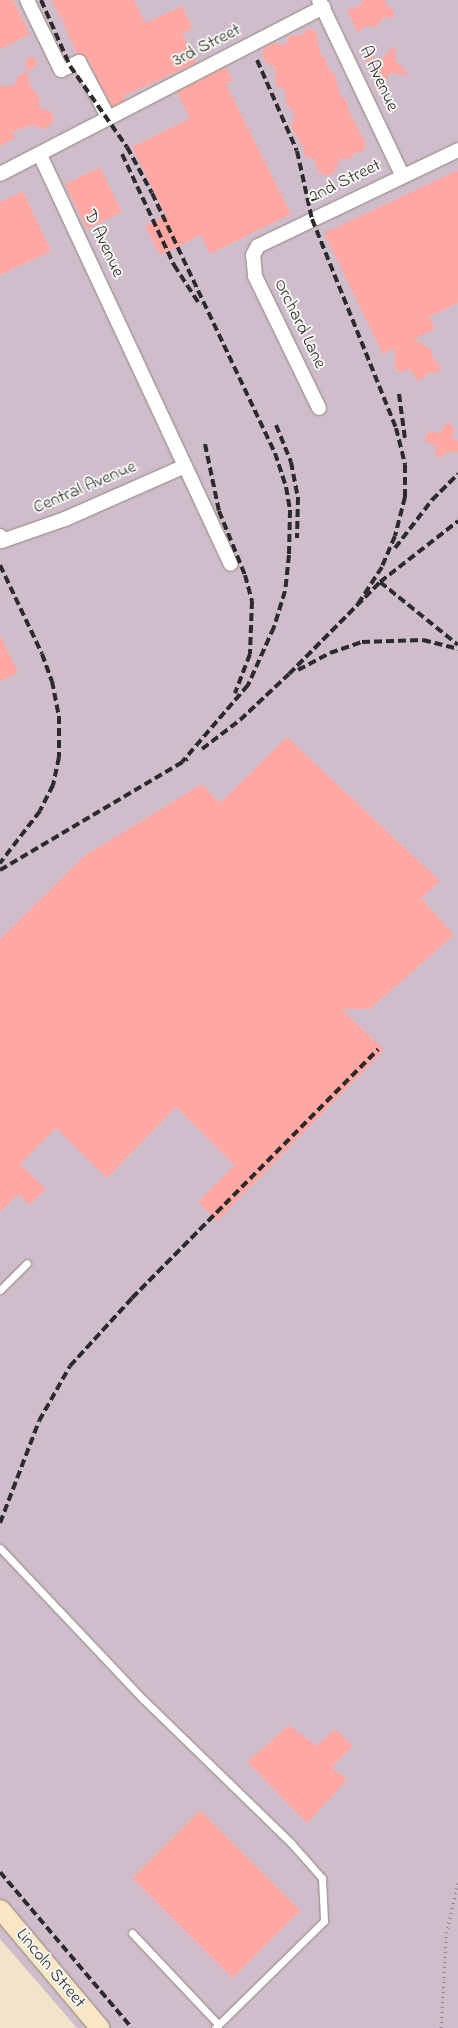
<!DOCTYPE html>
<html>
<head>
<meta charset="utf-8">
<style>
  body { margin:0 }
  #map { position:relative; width:458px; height:2028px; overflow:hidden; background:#f2e3c9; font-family:"Indie Flower",sans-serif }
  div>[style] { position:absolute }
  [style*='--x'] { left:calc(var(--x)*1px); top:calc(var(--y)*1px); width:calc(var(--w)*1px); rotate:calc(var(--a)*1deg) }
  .industrial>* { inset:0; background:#d0bdcc }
  .building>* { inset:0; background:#ffa8a3; transform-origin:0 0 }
  .path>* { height:2.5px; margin-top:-1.25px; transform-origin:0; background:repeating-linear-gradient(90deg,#8e877a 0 1px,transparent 0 5px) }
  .roads { filter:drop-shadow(0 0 1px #8e877a) drop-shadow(0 0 1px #8e877a) }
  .service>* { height:7px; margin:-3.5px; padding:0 3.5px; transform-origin:3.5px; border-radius:3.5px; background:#fff }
  .minor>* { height:14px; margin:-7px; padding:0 7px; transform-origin:7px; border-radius:7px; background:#fff }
  .secondary>* { height:19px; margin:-9.5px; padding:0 9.5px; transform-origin:9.5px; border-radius:9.5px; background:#f9e7c3 }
  .rail>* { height:4px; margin-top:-2px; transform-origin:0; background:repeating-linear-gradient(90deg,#2b2b2b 0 8px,transparent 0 12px) }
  span { translate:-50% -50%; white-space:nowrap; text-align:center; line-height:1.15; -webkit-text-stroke:4px #f6f6f2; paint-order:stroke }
  .street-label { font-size:18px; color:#2b2b2b }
</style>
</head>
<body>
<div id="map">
  <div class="industrial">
    <i style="clip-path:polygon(0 0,458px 0,458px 2028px,77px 2028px,0 1939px)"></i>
  </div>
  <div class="building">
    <i style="clip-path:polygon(0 0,13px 0,30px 34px,0 49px)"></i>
    <i style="clip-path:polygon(52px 0,134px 0,145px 23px,182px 6px,193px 28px,182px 33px,196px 63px,123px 96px,125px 100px,112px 106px,87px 58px,77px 54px,62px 21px,67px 16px,61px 19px)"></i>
    <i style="clip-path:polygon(364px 0,386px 0,385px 4px,394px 10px,394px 17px,383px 18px,377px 26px,367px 26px,357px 32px,347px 9px,358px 7px)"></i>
    <i style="clip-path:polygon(308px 28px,316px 31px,321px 55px,326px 58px,328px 69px,334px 73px,341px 96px,348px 101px,348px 109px,366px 143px,363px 152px,356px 152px,350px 159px,340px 159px,334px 173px,328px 176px,318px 172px,314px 159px,304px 156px,304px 149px,291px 127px,295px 114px,286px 105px,286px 91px,276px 85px,275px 67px,267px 64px,262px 55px,265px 47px,273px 43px,285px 45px,290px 35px,301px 35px)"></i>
    <i style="clip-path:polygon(395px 45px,396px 61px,410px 76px,391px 73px,374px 91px,377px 71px,359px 55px,382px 59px)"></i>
    <i style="clip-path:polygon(29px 56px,36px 59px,37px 64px,28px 72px,25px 63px)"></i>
    <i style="clip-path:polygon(226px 67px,233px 81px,226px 84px,291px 214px,210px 254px,201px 235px,160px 255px,145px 226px,166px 216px,132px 147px,190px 118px,177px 92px)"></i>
    <i style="clip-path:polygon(27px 71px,31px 88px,39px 96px,39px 107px,53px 113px,53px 123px,44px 129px,31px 125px,12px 132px,15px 138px,0 146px,0 86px,13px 86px,19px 76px)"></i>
    <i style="left:100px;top:167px;width:50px;height:39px;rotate:64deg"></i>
    <i style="clip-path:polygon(458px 170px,458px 303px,429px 317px,435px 329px,414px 339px,431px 349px,434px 360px,441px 367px,439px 372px,429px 373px,418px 381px,410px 369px,401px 372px,395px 369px,395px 348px,383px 354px,324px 233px)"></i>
    <i style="clip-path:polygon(23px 191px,51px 251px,0 275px,0 202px)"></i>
    <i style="clip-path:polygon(450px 423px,455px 429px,452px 437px,458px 441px,458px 452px,449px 452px,439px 458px,435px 455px,436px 446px,425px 441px,425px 436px,429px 431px,440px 433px,445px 424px)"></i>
    <i style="clip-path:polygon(0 635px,18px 672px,0 681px)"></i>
    <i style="clip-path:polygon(287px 737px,440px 881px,421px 898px,454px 935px,370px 1009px,342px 1009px,384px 1050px,217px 1221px,198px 1202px,235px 1165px,176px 1107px,107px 1178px,56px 1128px,20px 1164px,46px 1189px,30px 1205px,18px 1194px,0 1212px,0 939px,84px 856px,202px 784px,220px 803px)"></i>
    <i style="clip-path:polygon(289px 1725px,317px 1746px,335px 1729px,353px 1746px,332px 1767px,347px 1780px,307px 1823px,247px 1762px)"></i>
    <i style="left:200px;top:1810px;width:142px;height:96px;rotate:45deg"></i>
  </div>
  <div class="path">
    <i style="--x:441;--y:2028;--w:95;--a:-87"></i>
    <i style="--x:446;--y:1933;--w:53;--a:-77"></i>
  </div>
  <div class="roads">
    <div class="service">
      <i style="--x:0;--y:1290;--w:38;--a:-45"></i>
      <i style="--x:0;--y:1548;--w:208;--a:46.6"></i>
      <i style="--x:143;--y:1699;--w:206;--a:44.2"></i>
      <i style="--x:291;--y:1843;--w:47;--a:48.5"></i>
      <i style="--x:322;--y:1878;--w:43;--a:87.3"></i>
      <i style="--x:324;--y:1921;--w:153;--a:135.5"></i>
      <i style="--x:132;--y:1933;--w:125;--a:46.6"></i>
    </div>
    <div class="minor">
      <i style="--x:27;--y:0;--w:78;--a:64.1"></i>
      <i style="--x:61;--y:70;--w:20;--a:-24"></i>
      <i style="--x:79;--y:62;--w:62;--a:62.2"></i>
      <i style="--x:319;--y:0;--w:194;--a:64.6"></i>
      <i style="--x:40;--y:155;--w:451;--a:65"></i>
      <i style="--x:0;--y:174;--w:364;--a:-27.3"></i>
      <i style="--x:319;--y:408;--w:147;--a:-115.9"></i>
      <i style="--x:255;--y:276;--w:21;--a:-95"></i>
      <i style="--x:253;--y:255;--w:10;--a:-61"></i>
      <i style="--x:258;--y:246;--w:222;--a:-25.6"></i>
      <i style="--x:0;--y:536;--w:5;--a:68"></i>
      <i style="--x:2;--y:541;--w:67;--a:-19.2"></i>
      <i style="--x:65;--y:519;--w:131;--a:-23.8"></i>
    </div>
    <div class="secondary">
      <i style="--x:0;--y:1909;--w:155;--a:50"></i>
    </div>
  </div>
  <div class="rail">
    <i style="--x:41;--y:0;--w:72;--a:66.3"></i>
    <i style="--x:70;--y:66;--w:99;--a:54.9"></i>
    <i style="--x:127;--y:147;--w:52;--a:61.5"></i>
    <i style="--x:152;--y:193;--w:288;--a:64.7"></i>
    <i style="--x:275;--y:453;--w:36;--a:72"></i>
    <i style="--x:286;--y:487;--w:23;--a:80"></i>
    <i style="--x:290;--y:510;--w:45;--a:91.3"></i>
    <i style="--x:289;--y:555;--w:36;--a:96"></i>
    <i style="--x:285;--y:591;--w:38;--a:107"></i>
    <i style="--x:274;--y:627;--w:64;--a:114.1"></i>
    <i style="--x:248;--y:685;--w:101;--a:130.6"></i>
    <i style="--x:257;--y:60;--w:99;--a:66.3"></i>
    <i style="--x:297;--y:151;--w:70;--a:77.6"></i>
    <i style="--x:312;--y:219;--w:225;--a:68.1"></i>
    <i style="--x:396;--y:428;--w:38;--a:76"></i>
    <i style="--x:405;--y:465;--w:32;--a:90"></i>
    <i style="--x:405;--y:497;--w:40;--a:104.4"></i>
    <i style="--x:395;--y:536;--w:34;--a:113"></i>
    <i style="--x:382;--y:567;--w:44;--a:123"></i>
    <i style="--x:122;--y:154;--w:123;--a:64.9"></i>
    <i style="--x:174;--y:265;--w:48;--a:57"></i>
    <i style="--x:399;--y:394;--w:45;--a:82.4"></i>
    <i style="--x:276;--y:425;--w:40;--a:68"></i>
    <i style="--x:291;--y:462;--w:36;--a:79"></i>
    <i style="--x:298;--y:497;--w:41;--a:91.4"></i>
    <i style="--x:205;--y:444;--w:68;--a:78.2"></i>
    <i style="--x:219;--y:511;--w:69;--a:67.9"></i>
    <i style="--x:245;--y:575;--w:27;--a:75"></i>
    <i style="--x:252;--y:601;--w:53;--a:92.2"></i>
    <i style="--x:250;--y:654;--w:42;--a:111"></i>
    <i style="--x:395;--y:548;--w:61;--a:-52.4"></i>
    <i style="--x:432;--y:500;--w:37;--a:-45"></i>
    <i style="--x:0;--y:565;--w:98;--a:64.7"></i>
    <i style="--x:42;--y:654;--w:29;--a:70"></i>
    <i style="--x:52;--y:681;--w:36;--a:79"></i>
    <i style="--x:59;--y:716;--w:41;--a:90"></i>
    <i style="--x:59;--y:757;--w:29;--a:102"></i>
    <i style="--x:53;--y:785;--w:29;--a:117"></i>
    <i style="--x:40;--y:811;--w:66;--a:127.6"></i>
    <i style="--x:380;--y:582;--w:99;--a:-38"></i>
    <i style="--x:298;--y:670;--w:36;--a:-28"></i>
    <i style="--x:330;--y:653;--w:34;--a:-19"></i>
    <i style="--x:362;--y:642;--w:61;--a:-1.9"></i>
    <i style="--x:423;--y:640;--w:36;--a:14"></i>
    <i style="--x:202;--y:749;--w:48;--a:-37.3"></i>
    <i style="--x:240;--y:720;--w:67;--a:-43.2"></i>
    <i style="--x:289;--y:674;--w:129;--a:-45.3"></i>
    <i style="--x:380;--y:582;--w:100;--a:38.9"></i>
    <i style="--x:0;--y:870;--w:218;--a:-30.6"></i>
    <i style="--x:0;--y:1523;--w:109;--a:-69.1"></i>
    <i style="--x:39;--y:1421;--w:63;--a:-60.6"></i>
    <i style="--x:70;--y:1366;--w:92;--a:-47.6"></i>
    <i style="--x:132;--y:1298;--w:350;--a:-45.3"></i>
    <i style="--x:0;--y:1872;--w:204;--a:49.8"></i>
  </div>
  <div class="street-label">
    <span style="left:207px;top:46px;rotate:-27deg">3rd Street</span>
    <span style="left:378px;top:79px;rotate:65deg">A Avenue</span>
    <span style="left:345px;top:182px;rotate:-26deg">2nd Street</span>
    <span style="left:103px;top:244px;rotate:65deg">D Avenue</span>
    <span style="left:299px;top:324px;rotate:64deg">Orchard Lane</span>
    <span style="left:85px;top:488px;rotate:-23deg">Central Avenue</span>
    <span style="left:50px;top:1969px;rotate:50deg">Lincoln Street</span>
  </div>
</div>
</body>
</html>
